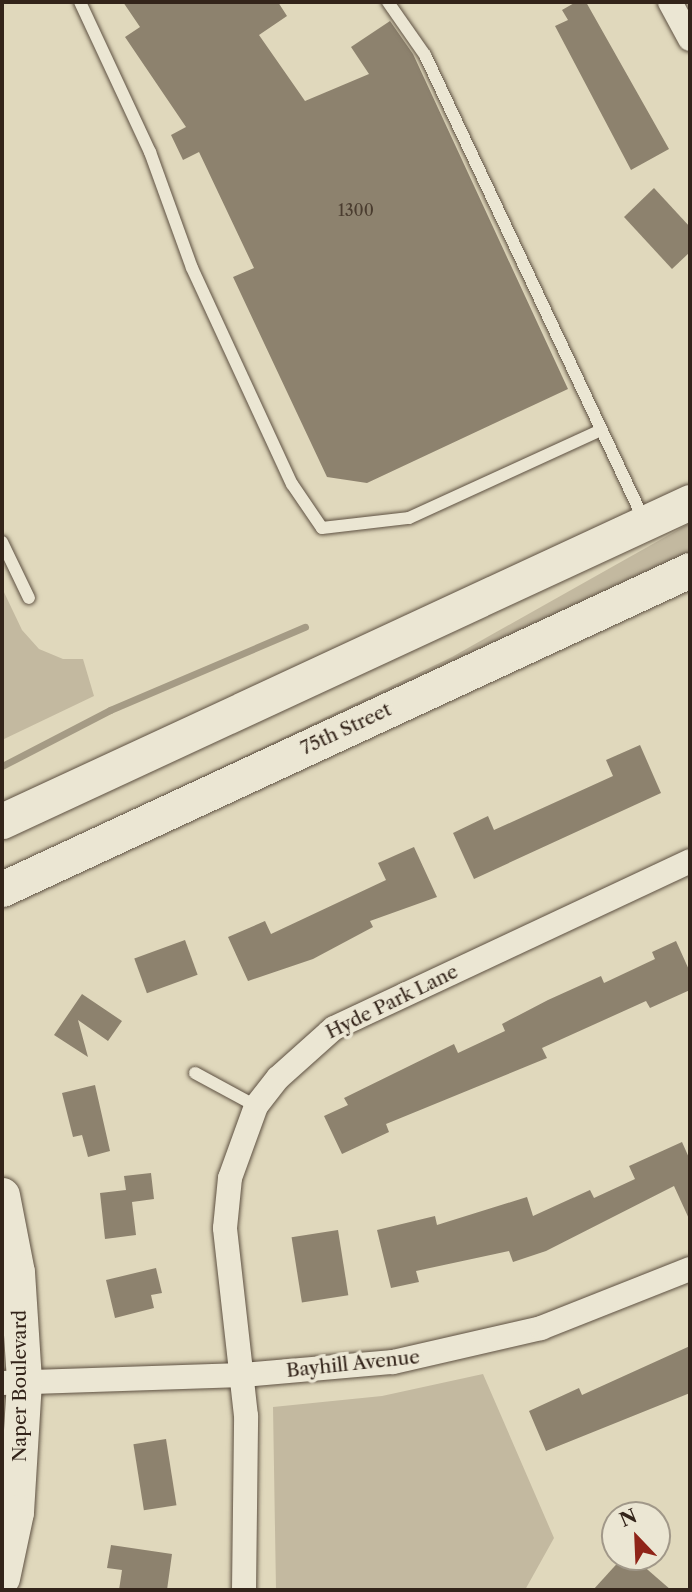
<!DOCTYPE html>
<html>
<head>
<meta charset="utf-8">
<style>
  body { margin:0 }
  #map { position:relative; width:692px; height:1592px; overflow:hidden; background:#e0d8bc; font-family:"Libre Caslon Text",serif }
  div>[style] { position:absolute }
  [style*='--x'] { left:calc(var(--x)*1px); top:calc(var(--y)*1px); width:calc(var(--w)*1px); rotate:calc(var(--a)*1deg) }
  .green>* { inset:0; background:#c3b9a0 }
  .stream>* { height:7px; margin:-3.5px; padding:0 3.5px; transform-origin:3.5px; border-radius:3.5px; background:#a59b85 }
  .building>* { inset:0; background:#8d826e; transform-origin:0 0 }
  .roads { filter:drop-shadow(0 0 2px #5e5142) drop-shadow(0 0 2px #5e5142) }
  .lane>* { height:12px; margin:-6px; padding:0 6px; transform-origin:6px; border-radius:6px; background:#ebe6d3 }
  .street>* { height:24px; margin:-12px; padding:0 12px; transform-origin:12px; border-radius:12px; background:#ebe6d3 }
  .secondary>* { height:35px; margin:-17.5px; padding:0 17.5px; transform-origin:17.5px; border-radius:17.5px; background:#ebe6d3 }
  span { translate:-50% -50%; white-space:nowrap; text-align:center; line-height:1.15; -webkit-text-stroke:7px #ebe6d3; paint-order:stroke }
  .number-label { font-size:16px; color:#4a3c2f }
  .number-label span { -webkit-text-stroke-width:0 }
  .street-label { font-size:19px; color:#33241a }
  .frame { position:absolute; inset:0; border:4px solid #33241a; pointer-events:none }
  .north { position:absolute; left:601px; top:1501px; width:70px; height:70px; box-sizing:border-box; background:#ebe6d3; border:2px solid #a19889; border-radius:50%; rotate:337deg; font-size:19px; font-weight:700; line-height:28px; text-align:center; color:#33241a }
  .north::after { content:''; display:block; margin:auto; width:24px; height:32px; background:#8f2418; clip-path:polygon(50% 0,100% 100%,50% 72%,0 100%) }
</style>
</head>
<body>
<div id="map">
  <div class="green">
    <i style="clip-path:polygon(690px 523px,690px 552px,2px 872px,452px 657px)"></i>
    <i style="clip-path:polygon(2px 588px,22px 630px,39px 649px,63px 659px,83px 659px,94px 696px,2px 740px)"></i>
    <i style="clip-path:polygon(483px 1374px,554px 1538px,525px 1590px,276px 1590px,273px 1407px,382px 1396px)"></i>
  </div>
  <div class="stream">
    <i style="--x:2;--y:766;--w:122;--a:-27.4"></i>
    <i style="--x:110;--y:710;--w:212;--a:-23.1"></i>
  </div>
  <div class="building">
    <i style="clip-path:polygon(123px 2px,278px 2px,287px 16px,259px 35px,305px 101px,369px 74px,351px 47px,390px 21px,413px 54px,568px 389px,367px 483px,327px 477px,233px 277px,254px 268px,199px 152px,183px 160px,171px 135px,186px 127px,125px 37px,140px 27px)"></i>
    <i style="clip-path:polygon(576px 2px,586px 2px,669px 149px,631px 170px,555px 26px,568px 20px,562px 10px)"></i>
    <i style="clip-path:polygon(654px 188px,690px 227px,690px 252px,672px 269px,624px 217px)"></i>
    <i style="clip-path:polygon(640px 745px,661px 793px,474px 879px,453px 833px,488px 816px,494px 830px,613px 776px,606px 760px)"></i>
    <i style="clip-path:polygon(414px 847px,437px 897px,370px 921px,373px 927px,313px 959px,248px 981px,228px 937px,265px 921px,271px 934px,386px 880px,378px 863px)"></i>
    <i style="left:185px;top:940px;width:37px;height:54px;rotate:70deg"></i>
    <i style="clip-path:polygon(676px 941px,690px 972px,690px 990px,650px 1008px,646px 1001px,542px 1048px,547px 1058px,386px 1124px,389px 1132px,342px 1154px,324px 1116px,348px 1105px,344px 1098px,454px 1044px,458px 1053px,505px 1031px,502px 1024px,548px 1000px,601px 976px,604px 983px,655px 959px,652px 952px)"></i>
    <i style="clip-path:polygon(82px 994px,122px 1021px,108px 1041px,78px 1020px,88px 1057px,54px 1035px)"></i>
    <i style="clip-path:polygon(95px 1085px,110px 1151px,88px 1157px,82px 1135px,73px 1137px,62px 1093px)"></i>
    <i style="clip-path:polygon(682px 1142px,690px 1160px,690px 1221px,674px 1186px,546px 1251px,513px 1262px,509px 1251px,416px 1271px,419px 1282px,391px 1288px,377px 1230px,435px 1216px,437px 1225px,527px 1197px,533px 1216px,590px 1190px,594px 1198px,635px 1179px,629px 1166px)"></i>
    <i style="clip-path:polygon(151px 1173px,154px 1199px,132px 1202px,136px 1235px,105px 1239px,100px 1193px,126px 1190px,124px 1176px)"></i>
    <i style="left:338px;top:1230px;width:66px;height:47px;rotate:81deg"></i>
    <i style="clip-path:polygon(156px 1268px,162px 1293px,151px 1295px,154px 1308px,115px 1318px,106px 1280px)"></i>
    <i style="clip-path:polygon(690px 1346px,690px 1393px,546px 1451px,529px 1411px,579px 1388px,582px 1395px)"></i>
    <i style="left:166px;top:1439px;width:67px;height:33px;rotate:81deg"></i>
    <i style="clip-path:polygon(111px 1545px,172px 1554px,167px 1590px,119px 1590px,122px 1570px,107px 1568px)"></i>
    <i style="clip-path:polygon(623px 1557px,633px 1557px,671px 1590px,593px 1590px)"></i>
  </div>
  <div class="roads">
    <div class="lane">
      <i style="--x:80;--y:2;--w:166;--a:65"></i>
      <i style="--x:150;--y:152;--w:123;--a:70.1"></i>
      <i style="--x:192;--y:268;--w:238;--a:65.2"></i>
      <i style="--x:292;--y:484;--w:53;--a:55.7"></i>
      <i style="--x:322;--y:528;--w:88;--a:-6.6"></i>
      <i style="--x:409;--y:518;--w:211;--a:-24.6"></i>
      <i style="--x:388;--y:2;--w:65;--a:55.1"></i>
      <i style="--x:425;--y:55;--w:516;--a:64.78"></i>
      <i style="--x:2;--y:542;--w:62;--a:64.3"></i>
      <i style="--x:195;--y:1073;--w:69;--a:28.4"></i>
    </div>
    <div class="street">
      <i style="--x:670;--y:2;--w:42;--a:61.6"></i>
      <i style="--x:2;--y:1383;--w:241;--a:-1.9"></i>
      <i style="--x:243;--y:1375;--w:151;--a:-5"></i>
      <i style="--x:393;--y:1362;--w:152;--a:-12.9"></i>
      <i style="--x:541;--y:1328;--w:160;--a:-21.6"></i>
      <i style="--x:244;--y:1590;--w:174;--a:-89.3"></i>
      <i style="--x:246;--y:1416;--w:189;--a:-96.4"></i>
      <i style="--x:225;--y:1228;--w:50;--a:-84.3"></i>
      <i style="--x:230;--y:1178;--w:77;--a:-70.1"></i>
      <i style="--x:256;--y:1106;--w:36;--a:-52"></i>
      <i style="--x:278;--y:1078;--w:75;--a:-41.8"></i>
      <i style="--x:334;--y:1028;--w:393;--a:-25.1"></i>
    </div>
    <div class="secondary">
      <i style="--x:2;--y:821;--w:758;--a:-24.88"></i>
      <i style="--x:2;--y:889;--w:758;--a:-24.88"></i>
      <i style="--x:2;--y:1195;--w:78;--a:79"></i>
      <i style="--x:17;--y:1272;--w:109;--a:86.3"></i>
      <i style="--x:24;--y:1381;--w:131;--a:93.5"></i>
      <i style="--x:16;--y:1512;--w:67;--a:102"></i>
    </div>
  </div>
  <div class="number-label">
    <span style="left:356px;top:210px">1300</span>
  </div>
  <div class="street-label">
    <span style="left:346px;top:729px;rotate:-25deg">75th Street</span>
    <span style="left:392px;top:1002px;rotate:-26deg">Hyde Park Lane</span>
    <span style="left:353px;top:1364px;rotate:-6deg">Bayhill Avenue</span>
    <span style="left:20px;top:1386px;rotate:-90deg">Naper Boulevard</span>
  </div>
  <div class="frame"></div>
  <div class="north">N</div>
</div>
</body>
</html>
